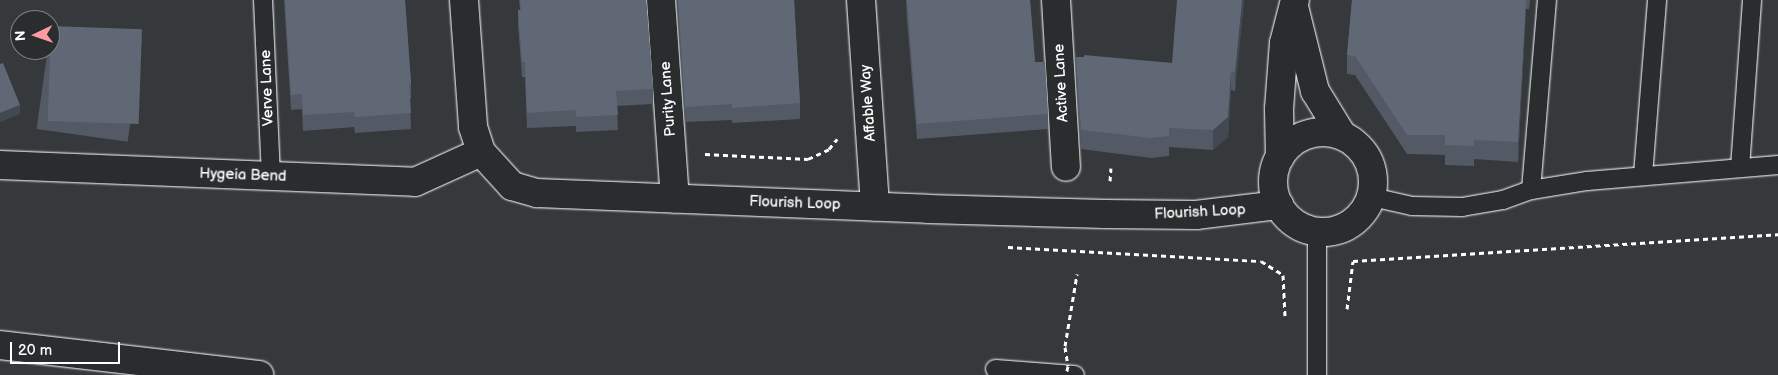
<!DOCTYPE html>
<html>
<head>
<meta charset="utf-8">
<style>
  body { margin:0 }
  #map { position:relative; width:1778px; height:375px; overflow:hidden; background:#35393c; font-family:"Balsamiq Sans",sans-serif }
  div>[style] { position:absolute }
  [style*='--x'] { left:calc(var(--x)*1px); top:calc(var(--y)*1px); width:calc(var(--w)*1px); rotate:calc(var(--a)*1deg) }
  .path>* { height:3px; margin-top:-1.5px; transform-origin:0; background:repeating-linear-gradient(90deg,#fff 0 5px,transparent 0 9px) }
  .roads { filter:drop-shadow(0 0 1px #fff) drop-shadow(0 0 1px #fff) }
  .lane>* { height:18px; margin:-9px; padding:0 9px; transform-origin:9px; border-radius:9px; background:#2a2d2e }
  .street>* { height:28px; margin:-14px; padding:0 14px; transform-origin:14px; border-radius:14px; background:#2a2d2e }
  .street>.ring { margin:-14px; padding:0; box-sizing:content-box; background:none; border:28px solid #2a2d2e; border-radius:50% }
  .highway>* { height:28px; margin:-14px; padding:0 14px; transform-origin:14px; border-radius:14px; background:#2a2d2e }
  .path-bridge>* { height:3px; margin-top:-1.5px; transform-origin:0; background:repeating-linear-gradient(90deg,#fff 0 5px,transparent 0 9px) }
  .wall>* { inset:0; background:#535965; transform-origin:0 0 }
  .shaded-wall>* { inset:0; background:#434953 }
  .building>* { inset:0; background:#606876; transform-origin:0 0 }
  span { translate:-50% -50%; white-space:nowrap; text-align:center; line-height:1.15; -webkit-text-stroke:4px #2a2d2e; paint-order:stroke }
  .street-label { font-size:15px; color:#fff }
  .north { position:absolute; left:10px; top:10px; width:50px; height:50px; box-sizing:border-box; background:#2a2d2e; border:1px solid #7f8182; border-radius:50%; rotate:267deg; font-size:14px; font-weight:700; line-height:20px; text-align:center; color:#fff }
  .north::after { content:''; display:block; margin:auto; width:18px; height:22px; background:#ff9aa2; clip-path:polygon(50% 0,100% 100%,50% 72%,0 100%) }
  .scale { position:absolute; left:10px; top:342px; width:110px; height:22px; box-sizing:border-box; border:2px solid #fff; border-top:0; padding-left:6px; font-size:15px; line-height:18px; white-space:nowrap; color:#fff; -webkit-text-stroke:4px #2a2d2e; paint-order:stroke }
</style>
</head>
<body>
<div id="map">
  <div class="path">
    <i style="--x:705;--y:154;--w:103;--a:2.8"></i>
    <i style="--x:808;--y:159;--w:23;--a:-25"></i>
    <i style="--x:829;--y:149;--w:13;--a:-51"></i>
    <i style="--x:1110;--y:181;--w:13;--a:-86"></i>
    <i style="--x:1008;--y:247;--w:253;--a:3.2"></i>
    <i style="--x:1261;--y:261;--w:26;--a:32"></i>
    <i style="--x:1283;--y:275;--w:41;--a:87.2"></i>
    <i style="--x:1347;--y:309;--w:48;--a:-82.9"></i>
    <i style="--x:1353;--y:261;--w:426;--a:-3.6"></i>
    <i style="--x:1065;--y:346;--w:73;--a:-80.5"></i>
  </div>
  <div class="roads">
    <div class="lane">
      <i style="--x:263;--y:0;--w:176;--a:87.4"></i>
      <i style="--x:1740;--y:168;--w:168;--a:-85.9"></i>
      <i style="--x:1643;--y:175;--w:176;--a:-85.4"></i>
      <i style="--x:1531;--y:190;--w:57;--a:-9.1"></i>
      <i style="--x:1587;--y:181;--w:192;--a:-4.8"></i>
      <i style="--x:1372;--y:197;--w:41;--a:12.7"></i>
      <i style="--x:1412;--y:206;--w:50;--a:1.1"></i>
      <i style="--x:1462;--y:207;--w:42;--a:-9.7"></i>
      <i style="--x:1503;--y:200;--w:30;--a:-20"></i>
      <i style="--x:1531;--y:190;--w:191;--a:-85.2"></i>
      <i style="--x:995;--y:369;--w:80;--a:4.3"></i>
      <i style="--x:1317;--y:375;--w:143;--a:-90"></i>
    </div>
    <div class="street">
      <i style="--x:464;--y:0;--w:127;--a:85.9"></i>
      <i style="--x:473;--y:127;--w:26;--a:72"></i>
      <i style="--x:481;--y:152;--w:46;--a:47.6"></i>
      <i style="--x:512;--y:186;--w:26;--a:16"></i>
      <i style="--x:537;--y:193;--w:391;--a:2.3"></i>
      <i style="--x:928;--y:209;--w:177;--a:1.6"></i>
      <i style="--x:1105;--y:214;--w:91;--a:0.6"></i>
      <i style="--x:1196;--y:215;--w:84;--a:-6.9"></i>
      <i style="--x:661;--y:0;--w:199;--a:86"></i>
      <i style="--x:861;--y:0;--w:207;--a:86.1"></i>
      <i style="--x:1056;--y:0;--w:167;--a:86.6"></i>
      <i style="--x:1294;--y:7;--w:87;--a:76"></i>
      <i style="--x:1315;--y:91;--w:52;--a:58.5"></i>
      <i class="ring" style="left:1273px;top:132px;width:72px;height:72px"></i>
      <i style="--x:1280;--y:157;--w:48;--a:-91.2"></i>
      <i style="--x:1279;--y:109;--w:66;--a:-85.7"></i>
      <i style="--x:1284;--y:43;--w:44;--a:-75.7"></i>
      <i style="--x:0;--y:165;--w:415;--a:2.3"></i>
      <i style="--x:415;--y:182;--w:72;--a:-24.4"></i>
    </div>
    <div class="highway">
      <i style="--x:0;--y:345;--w:261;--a:6.6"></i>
    </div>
  </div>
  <div class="path-bridge">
    <i style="--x:1065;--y:347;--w:19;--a:81"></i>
    <i style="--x:1068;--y:366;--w:9;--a:103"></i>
  </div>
  <div class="wall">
    <i style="clip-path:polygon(284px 0,405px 0,411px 83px,411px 99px,410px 99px,411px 129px,355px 133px,354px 127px,303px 131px,302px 109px,291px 110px)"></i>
    <i style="clip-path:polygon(519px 0,646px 0,653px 89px,653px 104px,617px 106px,618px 130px,576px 132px,576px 126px,527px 128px,525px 77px,522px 77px,518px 25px,518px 10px,520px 10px)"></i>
    <i style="clip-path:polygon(677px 0,794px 0,800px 103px,800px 119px,732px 123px,732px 120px,685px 122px)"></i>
    <i style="clip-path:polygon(906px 0,1030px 0,1035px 62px,1048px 114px,1048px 129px,917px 139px,907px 20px)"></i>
    <i style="clip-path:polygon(1244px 0,1235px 91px,1231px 90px,1228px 137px,1213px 150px,1169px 147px,1169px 156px,1151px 158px,1081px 149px,1076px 77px,1076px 57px,1172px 63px)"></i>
    <i style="clip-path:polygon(1352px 0,1530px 0,1529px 9px,1526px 9px,1518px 162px,1474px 159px,1474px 166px,1445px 165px,1445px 155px,1407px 154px,1355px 75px,1347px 74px,1347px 55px)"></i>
    <i style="left:51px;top:26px;width:92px;height:104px;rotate:8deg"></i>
  </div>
  <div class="shaded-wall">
    <i style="clip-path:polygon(1242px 0,1244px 0,1235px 91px,1235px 72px)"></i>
    <i style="clip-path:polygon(1526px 0,1526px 9px,1518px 162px,1518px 142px)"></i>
    <i style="clip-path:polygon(1231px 71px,1231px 90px,1228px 137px,1213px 150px,1213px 130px)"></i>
    <i style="clip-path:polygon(20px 105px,20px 114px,0 122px,0 113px)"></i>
  </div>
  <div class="building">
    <i style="clip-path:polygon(285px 0,405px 0,411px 83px,409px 84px,411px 113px,355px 117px,354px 112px,303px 115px,302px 94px,291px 95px)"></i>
    <i style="clip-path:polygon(520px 0,646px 0,653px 89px,616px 91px,618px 115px,576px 117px,576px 110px,527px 113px,525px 62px,522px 62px,518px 10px,521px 10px)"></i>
    <i style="clip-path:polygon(678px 0,794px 0,800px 103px,732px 108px,732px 104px,685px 107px)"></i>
    <i style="clip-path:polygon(907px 0,1030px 0,1035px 62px,1045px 62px,1048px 114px,917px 124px)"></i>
    <i style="clip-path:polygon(1177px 0,1242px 0,1235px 72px,1231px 71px,1228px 117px,1213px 130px,1169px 128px,1169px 136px,1151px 138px,1081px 130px,1076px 57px,1084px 57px,1084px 55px,1172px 63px)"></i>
    <i style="clip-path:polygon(1352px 0,1526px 0,1518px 142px,1474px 140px,1474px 146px,1445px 145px,1445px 135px,1407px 135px,1355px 56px,1347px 55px)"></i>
    <i style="left:51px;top:26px;width:91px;height:95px;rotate:2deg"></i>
    <i style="clip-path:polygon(3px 63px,20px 105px,0 113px,0 64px)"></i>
  </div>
  <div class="street-label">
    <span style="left:1061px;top:83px;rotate:-93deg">Active Lane</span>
    <span style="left:267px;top:88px;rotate:-92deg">Verve Lane</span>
    <span style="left:668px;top:99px;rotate:-94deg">Purity Lane</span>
    <span style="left:868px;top:103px;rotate:-94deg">Affable Way</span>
    <span style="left:243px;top:175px;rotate:2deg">Hygeia Bend</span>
    <span style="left:795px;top:203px;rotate:2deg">Flourish Loop</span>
    <span style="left:1200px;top:212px;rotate:-3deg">Flourish Loop</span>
  </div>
  <div class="north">N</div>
  <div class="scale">20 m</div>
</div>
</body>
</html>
